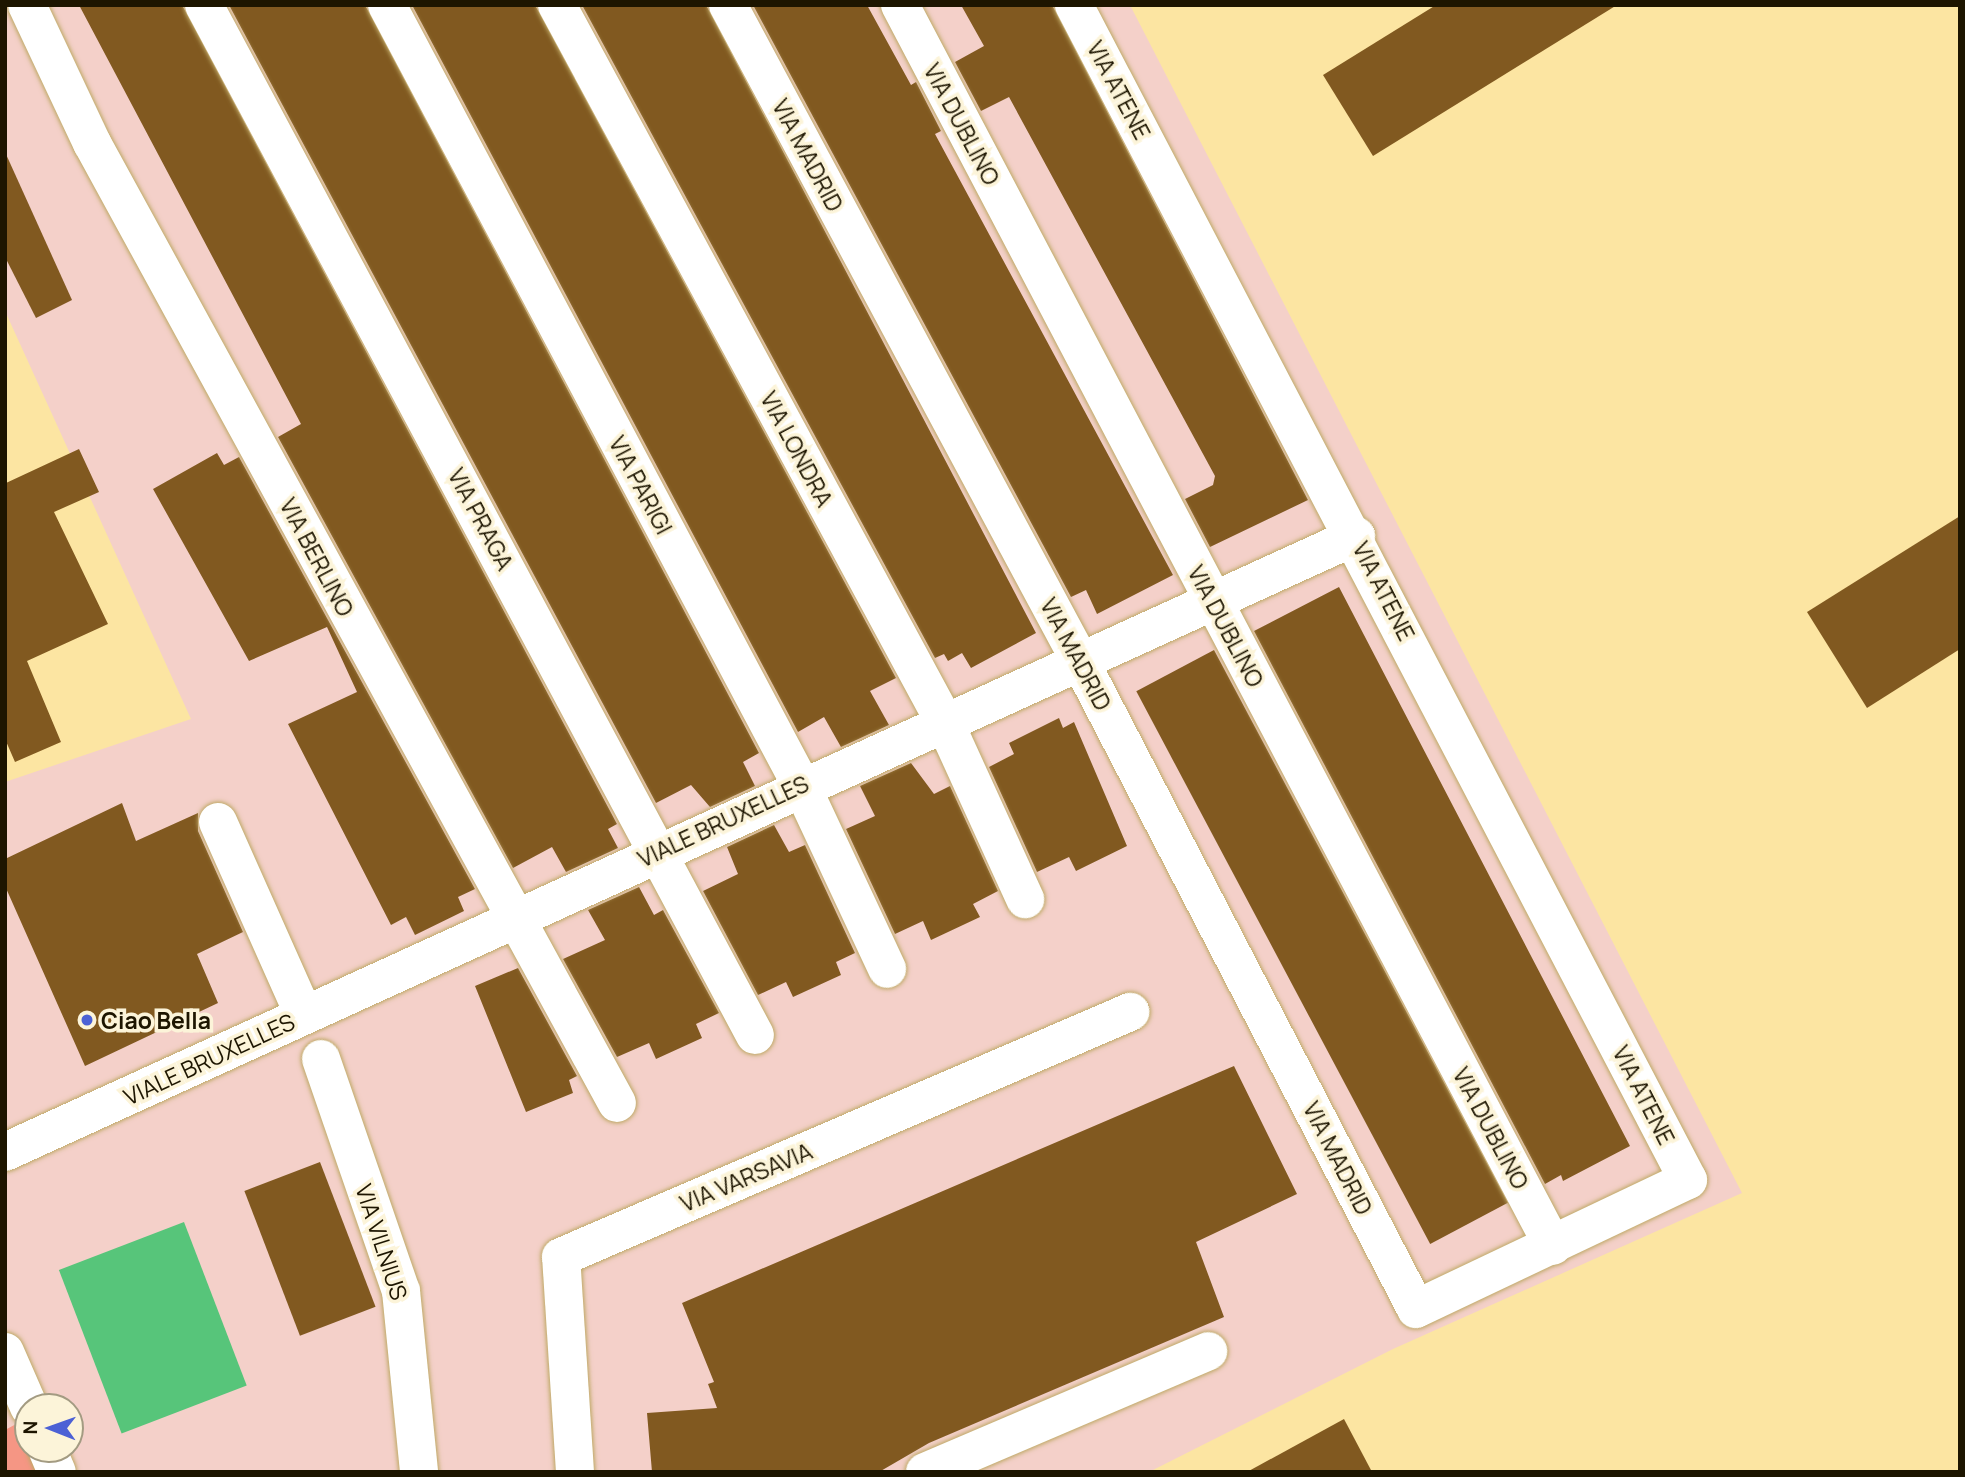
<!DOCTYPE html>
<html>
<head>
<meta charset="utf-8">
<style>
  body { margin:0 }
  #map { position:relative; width:1965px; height:1477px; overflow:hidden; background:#fce5a2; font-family:Manrope,sans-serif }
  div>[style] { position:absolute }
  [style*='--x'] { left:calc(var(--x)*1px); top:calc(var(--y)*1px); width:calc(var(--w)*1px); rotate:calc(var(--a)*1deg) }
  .green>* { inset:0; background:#f4d0c9 }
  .forest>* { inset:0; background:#f59684 }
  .water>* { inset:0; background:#57c57a; transform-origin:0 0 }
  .building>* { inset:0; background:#815920; transform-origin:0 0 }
  .roads { filter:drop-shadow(0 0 2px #bfa967) drop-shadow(0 0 2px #bfa967) }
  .minor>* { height:38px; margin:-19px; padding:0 19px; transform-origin:19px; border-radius:19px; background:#fff }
  .dots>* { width:19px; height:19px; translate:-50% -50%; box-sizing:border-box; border:4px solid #fcf4d9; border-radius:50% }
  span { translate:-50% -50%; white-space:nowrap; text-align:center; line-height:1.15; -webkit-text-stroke:7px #fcf4d9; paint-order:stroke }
  .street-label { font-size:23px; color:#1d1500 }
  .poi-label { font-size:23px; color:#1d1500; font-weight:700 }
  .left { translate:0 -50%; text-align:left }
  .frame { position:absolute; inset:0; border:7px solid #1d1500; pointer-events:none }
  .north { position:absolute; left:14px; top:1393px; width:70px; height:70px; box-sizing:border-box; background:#fcf4d9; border:2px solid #a39b82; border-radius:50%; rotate:271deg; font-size:19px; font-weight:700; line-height:28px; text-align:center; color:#1d1500 }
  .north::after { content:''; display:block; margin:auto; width:24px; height:32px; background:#4c61d5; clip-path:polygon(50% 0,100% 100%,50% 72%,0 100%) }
</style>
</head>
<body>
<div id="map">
  <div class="green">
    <i style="clip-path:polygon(evenodd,5px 5px,1130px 5px,1742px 1193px,1393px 1349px,1149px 1472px,5px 1472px,5px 782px,191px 719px,5px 311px,5px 5px,28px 1407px,70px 1407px,70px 1449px,28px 1449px,28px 1407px)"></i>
  </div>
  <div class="forest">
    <i style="clip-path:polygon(18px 1423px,28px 1449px,38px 1472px,5px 1472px,5px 1430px)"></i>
  </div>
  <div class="water">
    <i style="left:184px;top:1222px;width:175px;height:134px;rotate:69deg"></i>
  </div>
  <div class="building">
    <i style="clip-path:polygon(79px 5px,182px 5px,617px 824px,608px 829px,618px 848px,566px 872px,552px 847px,513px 868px,278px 437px,301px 424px)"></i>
    <i style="clip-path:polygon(229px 5px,365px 5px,759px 753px,743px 762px,755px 786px,710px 807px,691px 785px,656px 803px)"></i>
    <i style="clip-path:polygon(412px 5px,535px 5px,896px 678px,870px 691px,889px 725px,841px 747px,824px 717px,798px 732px)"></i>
    <i style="clip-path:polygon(582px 5px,706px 5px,1036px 633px,971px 668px,962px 653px,948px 661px,944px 654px,935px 658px)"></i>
    <i style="clip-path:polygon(753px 5px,867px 5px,911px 85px,916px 82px,941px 131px,935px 134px,1173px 575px,1097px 614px,1086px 590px,1071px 597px)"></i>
    <i style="clip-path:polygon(961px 5px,1052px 5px,1308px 500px,1210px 547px,1185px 499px,1213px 485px,1215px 476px,1009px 97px,981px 111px,955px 62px,984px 46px)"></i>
    <i style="clip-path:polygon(1436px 5px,1617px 5px,1373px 156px,1323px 75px)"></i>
    <i style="clip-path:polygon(5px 152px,72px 300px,36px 318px,5px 257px)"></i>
    <i style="clip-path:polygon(79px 449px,99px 492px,54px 512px,108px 624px,27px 661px,61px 742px,15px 762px,5px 739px,6px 483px)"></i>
    <i style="clip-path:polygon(217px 453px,224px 465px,239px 457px,475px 889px,458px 897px,464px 911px,415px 935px,406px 917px,391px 925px,288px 724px,357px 692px,327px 627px,249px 661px,153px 489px)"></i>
    <i style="clip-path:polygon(1960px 516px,1960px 649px,1867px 708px,1807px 612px)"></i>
    <i style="clip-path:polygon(1339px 587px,1630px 1146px,1563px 1181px,1561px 1175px,1545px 1184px,1254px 631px)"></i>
    <i style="left:1214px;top:650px;width:626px;height:88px;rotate:62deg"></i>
    <i style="clip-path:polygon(1059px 718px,1063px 728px,1074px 722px,1127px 846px,1076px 871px,1069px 857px,1037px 872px,989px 767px,1014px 754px,1009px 743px)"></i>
    <i style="clip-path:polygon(911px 763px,934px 794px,950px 786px,998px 891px,973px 904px,980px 917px,931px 940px,923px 921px,895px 934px,846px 829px,875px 816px,860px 786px)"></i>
    <i style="clip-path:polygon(122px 803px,136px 841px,198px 813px,198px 831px,243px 932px,197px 954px,218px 1003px,85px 1066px,5px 886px,5px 859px)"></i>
    <i style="clip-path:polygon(774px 825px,789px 852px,805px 845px,855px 953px,836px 962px,841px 975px,793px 997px,786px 982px,758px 995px,703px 891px,738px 874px,727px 847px)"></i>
    <i style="clip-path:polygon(639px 887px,654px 915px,663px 910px,719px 1013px,696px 1024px,702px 1038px,656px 1059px,649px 1043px,617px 1057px,563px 959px,605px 940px,588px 910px)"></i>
    <i style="clip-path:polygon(518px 968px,577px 1076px,569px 1080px,573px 1093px,526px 1112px,475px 986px)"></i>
    <i style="clip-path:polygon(1234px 1066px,1297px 1194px,1196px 1242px,1224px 1317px,929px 1443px,879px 1472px,652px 1472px,647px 1413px,717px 1408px,708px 1384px,714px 1382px,682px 1303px)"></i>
    <i style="left:320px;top:1162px;width:155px;height:81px;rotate:69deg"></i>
    <i style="clip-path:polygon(1344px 1419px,1372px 1472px,1247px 1472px)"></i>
  </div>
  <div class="roads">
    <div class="minor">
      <i style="--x:27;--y:5;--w:153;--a:64.8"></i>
      <i style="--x:92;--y:143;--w:1094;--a:61.33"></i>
      <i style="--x:204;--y:5;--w:1168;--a:61.86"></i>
      <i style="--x:387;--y:5;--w:883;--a:62.04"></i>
      <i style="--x:801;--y:785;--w:203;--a:64.9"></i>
      <i style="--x:557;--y:5;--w:814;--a:61.61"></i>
      <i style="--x:944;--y:721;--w:196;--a:65.5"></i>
      <i style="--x:728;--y:5;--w:742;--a:61.78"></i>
      <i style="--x:1079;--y:659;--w:732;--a:62.59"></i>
      <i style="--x:1416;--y:1309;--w:301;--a:-25.4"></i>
      <i style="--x:1688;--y:1180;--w:1326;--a:-117.59"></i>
      <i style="--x:900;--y:5;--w:1402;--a:62.25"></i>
      <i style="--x:218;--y:822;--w:211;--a:66"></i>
      <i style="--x:321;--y:1059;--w:245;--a:71"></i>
      <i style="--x:401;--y:1291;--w:182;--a:84.3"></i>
      <i style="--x:5;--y:1152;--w:1485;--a:-24.51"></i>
      <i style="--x:5;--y:1352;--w:60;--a:66.4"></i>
      <i style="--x:47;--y:1449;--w:25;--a:67"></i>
      <i style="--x:575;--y:1472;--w:215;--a:-93.7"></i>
      <i style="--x:561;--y:1257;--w:620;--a:-23.3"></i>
      <i style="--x:925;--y:1472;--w:308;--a:-23.1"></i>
    </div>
  </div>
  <div class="dots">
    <i style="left:87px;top:1020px;background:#4c61d5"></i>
  </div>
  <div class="street-label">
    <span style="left:1119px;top:90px;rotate:62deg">VIA ATENE</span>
    <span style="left:962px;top:124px;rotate:62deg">VIA DUBLINO</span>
    <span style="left:808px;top:155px;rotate:62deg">VIA MADRID</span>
    <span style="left:797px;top:449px;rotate:62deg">VIA LONDRA</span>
    <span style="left:641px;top:485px;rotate:62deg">VIA PARIGI</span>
    <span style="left:481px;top:519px;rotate:62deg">VIA PRAGA</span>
    <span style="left:317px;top:557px;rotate:62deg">VIA BERLINO</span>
    <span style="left:1384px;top:591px;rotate:63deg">VIA ATENE</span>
    <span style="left:1226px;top:626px;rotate:62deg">VIA DUBLINO</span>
    <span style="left:1076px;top:654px;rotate:62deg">VIA MADRID</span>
    <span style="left:723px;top:821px;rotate:-25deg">VIALE BRUXELLES</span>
    <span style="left:209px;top:1059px;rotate:-25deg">VIALE BRUXELLES</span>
    <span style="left:1644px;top:1095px;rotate:63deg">VIA ATENE</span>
    <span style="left:1491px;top:1128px;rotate:62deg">VIA DUBLINO</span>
    <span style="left:1338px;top:1158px;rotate:63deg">VIA MADRID</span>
    <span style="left:746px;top:1177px;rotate:-23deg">VIA VARSAVIA</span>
    <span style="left:382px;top:1242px;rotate:72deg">VIA VILNIUS</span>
  </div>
  <div class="poi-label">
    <span class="left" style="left:101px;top:1020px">Ciao Bella</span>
  </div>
  <div class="frame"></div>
  <div class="north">N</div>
</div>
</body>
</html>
